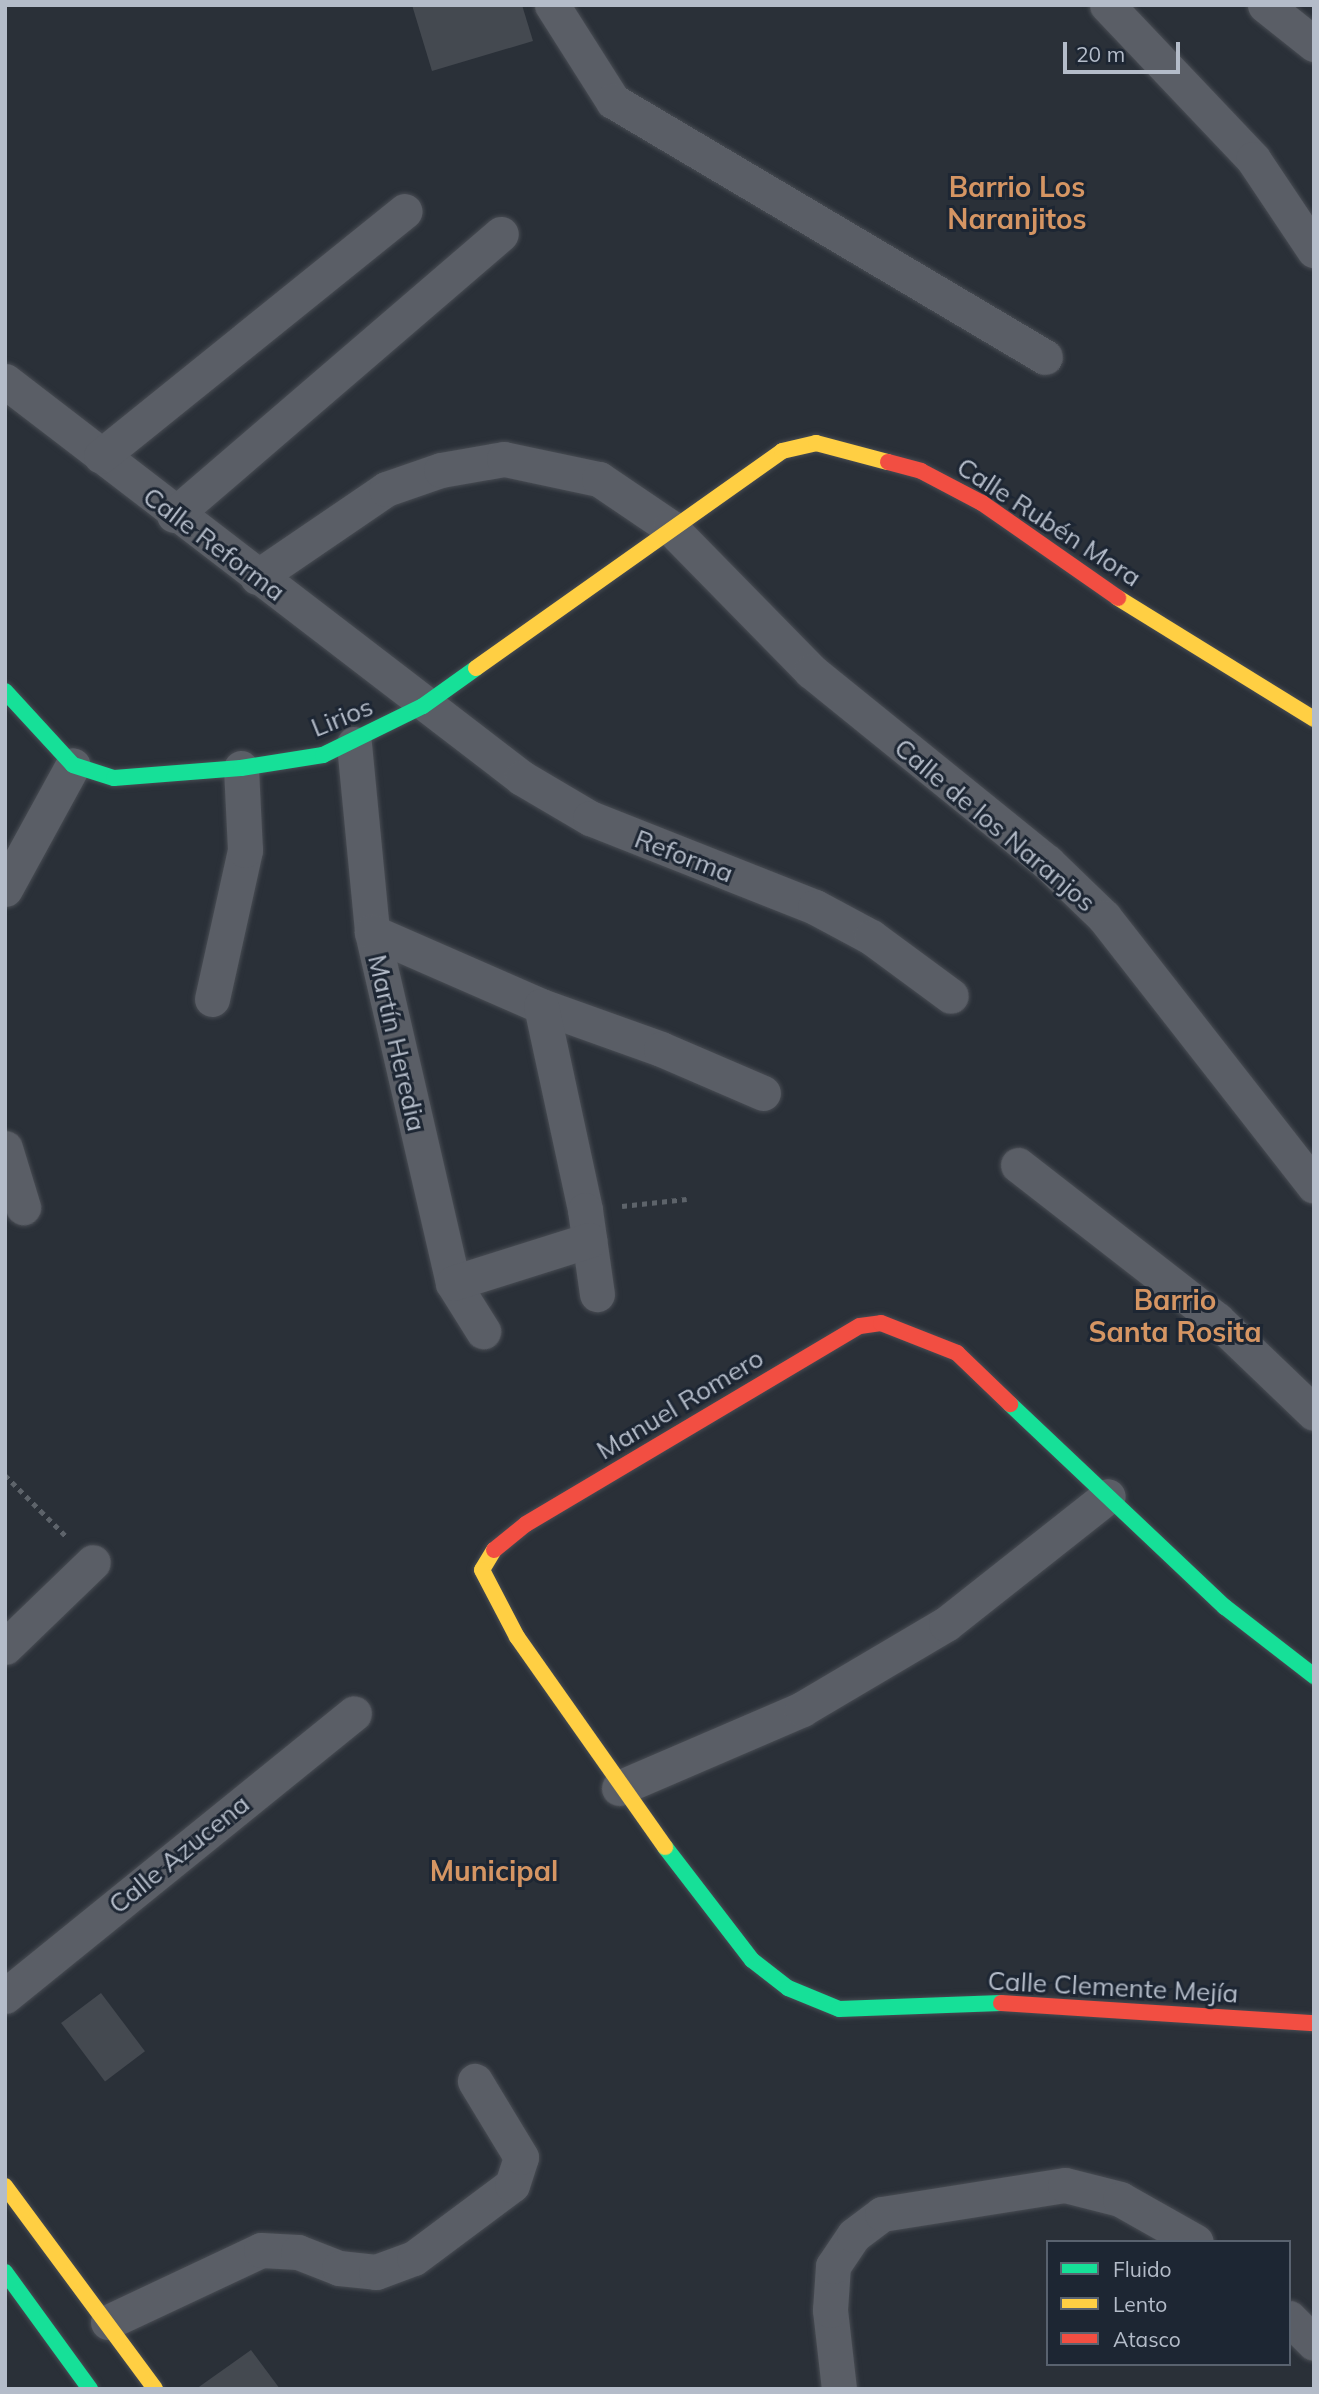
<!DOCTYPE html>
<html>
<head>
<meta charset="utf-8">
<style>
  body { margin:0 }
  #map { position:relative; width:1319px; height:2394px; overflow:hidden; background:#2a3038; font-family:Mulish,sans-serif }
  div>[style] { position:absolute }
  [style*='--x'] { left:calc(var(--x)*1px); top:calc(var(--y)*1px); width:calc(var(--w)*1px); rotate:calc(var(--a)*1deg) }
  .building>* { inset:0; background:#444950; transform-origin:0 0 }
  .path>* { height:4.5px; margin-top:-2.25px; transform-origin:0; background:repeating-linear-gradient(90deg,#5d636a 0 5px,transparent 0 10px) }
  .roads { filter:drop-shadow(0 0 2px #484c53) drop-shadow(0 0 2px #484c53) }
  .street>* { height:35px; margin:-17.5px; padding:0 17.5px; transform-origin:17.5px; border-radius:17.5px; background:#5a5e66 }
  .fast>* { height:16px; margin:-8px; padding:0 8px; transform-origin:8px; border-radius:8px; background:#16e098 }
  .slow>* { height:16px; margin:-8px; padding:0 8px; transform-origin:8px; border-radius:8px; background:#ffcf43 }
  .jam>* { height:16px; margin:-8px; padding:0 8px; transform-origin:8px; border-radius:8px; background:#f24e42 }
  span { translate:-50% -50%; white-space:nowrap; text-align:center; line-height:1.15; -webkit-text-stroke:6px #1d2633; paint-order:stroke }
  .street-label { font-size:26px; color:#b4bcc9 }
  .neighbourhood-label { font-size:28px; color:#d59563; font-weight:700 }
  .frame { position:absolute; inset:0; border:7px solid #b4bcc9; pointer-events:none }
  .legend { position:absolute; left:1046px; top:2240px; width:245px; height:126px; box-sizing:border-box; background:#1d2633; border:2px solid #59626f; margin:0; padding:9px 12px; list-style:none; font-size:21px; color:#b4bcc9 }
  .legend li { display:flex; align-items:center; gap:14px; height:35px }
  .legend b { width:35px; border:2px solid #59626f }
  .scale { position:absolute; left:1063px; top:42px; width:117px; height:32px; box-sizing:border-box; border:4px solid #b4bcc9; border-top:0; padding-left:9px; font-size:21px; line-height:24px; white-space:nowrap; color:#b4bcc9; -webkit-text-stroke:5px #1d2633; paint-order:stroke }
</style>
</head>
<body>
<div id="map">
  <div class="building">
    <i style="clip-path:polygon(412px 5px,522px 5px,533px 41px,432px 71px)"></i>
    <i style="left:101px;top:1993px;width:73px;height:50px;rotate:53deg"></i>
    <i style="clip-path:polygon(251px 2350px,280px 2389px,196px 2389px)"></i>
  </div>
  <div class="path">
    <i style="--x:622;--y:1206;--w:65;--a:-6.1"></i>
    <i style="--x:5;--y:1475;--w:88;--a:45"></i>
  </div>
  <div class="roads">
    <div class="street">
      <i style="--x:552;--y:5;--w:114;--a:57.6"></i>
      <i style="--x:613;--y:101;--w:502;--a:30.65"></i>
      <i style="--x:1107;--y:5;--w:212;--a:46.5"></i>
      <i style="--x:1253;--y:159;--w:110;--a:56.2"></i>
      <i style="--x:1265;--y:5;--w:63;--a:38.5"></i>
      <i style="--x:5;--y:381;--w:652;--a:37.52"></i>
      <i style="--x:522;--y:778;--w:79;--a:30.5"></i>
      <i style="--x:590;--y:818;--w:242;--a:21.6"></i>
      <i style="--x:815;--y:907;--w:64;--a:28.2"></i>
      <i style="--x:871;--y:937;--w:99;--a:36.4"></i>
      <i style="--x:101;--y:456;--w:390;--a:-38.9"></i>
      <i style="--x:174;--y:515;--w:431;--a:-40.7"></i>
      <i style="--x:257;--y:577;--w:156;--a:-34.3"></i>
      <i style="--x:386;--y:489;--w:58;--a:-19.1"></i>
      <i style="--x:441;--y:470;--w:64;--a:-9.9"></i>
      <i style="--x:504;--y:459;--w:97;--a:11.9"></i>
      <i style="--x:599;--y:479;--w:86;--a:34.1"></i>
      <i style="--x:670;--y:527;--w:202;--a:45.6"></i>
      <i style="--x:811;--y:671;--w:304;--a:39"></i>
      <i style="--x:1047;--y:862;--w:79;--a:44"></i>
      <i style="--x:1104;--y:917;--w:341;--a:52"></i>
      <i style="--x:354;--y:744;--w:189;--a:84.5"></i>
      <i style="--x:372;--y:932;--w:360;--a:77"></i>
      <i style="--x:453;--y:1283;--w:57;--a:58"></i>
      <i style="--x:5;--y:889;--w:141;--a:-61.3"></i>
      <i style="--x:372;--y:932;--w:184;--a:23.6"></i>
      <i style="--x:541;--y:1006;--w:127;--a:19.7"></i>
      <i style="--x:661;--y:1049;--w:111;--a:23.3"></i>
      <i style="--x:212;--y:999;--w:153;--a:-77.5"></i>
      <i style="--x:245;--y:850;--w:82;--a:-92.8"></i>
      <i style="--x:541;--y:1006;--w:209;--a:77.8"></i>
      <i style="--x:585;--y:1210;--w:85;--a:81.9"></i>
      <i style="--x:5;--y:1148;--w:62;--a:73"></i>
      <i style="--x:1018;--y:1165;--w:252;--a:37.9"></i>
      <i style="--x:1217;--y:1320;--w:134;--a:43.8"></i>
      <i style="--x:453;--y:1283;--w:143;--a:-17.5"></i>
      <i style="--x:5;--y:1647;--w:122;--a:-44"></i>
      <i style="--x:619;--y:1788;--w:199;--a:-23.3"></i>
      <i style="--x:802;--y:1709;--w:167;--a:-30.6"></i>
      <i style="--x:946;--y:1624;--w:206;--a:-38.3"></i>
      <i style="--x:5;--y:1996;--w:449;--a:-39"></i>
      <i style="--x:1289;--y:2318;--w:35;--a:45"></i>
      <i style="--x:108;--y:2322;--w:169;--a:-25.2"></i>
      <i style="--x:261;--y:2250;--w:37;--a:3"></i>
      <i style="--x:298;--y:2252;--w:44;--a:21.3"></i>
      <i style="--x:339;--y:2268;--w:37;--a:6"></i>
      <i style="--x:376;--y:2272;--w:40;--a:-20.2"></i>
      <i style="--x:414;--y:2258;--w:122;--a:-36.7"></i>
      <i style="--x:512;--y:2185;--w:29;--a:-72"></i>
      <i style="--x:521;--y:2157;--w:89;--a:-121.2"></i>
      <i style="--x:839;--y:2389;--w:80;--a:-96.5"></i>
      <i style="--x:830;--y:2310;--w:44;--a:-86.1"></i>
      <i style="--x:833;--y:2266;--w:37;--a:-56"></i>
      <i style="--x:854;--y:2235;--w:35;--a:-37"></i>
      <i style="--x:882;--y:2214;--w:185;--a:-9"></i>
      <i style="--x:1065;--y:2185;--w:57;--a:14.3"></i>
      <i style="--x:1120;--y:2199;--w:87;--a:29.5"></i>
    </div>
    <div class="fast">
      <i style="--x:5;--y:691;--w:100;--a:47.4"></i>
      <i style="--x:73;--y:765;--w:43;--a:17.6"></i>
      <i style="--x:114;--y:778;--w:127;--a:-4.5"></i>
      <i style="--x:241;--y:768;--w:83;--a:-9"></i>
      <i style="--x:323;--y:755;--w:111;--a:-26.1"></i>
      <i style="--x:423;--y:706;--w:65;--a:-35.6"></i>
      <i style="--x:1010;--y:1404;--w:296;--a:43.4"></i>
      <i style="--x:1225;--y:1607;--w:113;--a:37.8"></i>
      <i style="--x:665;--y:1847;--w:143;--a:52.4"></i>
      <i style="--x:752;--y:1960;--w:46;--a:37.9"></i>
      <i style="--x:788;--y:1988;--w:55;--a:22.4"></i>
      <i style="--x:839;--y:2009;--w:162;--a:-2.1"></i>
      <i style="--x:5;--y:2272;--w:145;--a:54"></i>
    </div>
    <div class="slow">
      <i style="--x:1118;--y:598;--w:230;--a:31.7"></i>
      <i style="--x:476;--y:668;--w:375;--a:-35.3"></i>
      <i style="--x:782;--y:451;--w:35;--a:-13"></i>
      <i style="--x:816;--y:443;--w:74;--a:14.8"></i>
      <i style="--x:494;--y:1550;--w:23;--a:121"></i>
      <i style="--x:482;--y:1570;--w:76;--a:62.4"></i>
      <i style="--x:517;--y:1637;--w:257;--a:54.8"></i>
      <i style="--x:5;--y:2186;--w:252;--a:53.5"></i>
    </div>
    <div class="jam">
      <i style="--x:888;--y:462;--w:34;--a:15"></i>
      <i style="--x:921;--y:471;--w:69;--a:27.7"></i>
      <i style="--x:982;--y:503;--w:166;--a:34.9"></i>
      <i style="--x:494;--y:1550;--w:41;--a:-39.1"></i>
      <i style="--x:526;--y:1524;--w:388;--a:-30.7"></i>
      <i style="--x:860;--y:1326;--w:21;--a:-8"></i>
      <i style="--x:881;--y:1323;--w:82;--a:21.5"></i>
      <i style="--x:957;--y:1353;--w:74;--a:43.9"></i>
      <i style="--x:1001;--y:2003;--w:314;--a:3.7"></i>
    </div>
  </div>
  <div class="street-label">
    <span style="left:1049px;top:522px;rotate:33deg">Calle Rubén Mora</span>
    <span style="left:214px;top:544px;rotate:37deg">Calle Reforma</span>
    <span style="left:342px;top:717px;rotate:-22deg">Lirios</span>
    <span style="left:995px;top:825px;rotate:40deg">Calle de los Naranjos</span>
    <span style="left:684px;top:856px;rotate:21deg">Reforma</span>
    <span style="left:397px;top:1043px;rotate:77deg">Martín Heredia</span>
    <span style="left:680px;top:1404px;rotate:-31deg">Manuel Romero</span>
    <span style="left:179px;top:1854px;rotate:-39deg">Calle Azucena</span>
    <span style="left:1113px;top:1987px;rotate:3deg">Calle Clemente Mejía</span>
  </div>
  <div class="neighbourhood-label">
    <span style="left:1017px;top:203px">Barrio Los<br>Naranjitos</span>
    <span style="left:1175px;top:1316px">Barrio<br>Santa Rosita</span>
    <span style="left:494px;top:1871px">Municipal</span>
  </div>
  <div class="frame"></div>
  <ul class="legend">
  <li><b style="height:9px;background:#16e098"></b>Fluido</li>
  <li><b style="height:9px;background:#ffcf43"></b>Lento</li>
  <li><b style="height:9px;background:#f24e42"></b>Atasco</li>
  </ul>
  <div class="scale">20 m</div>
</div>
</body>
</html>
